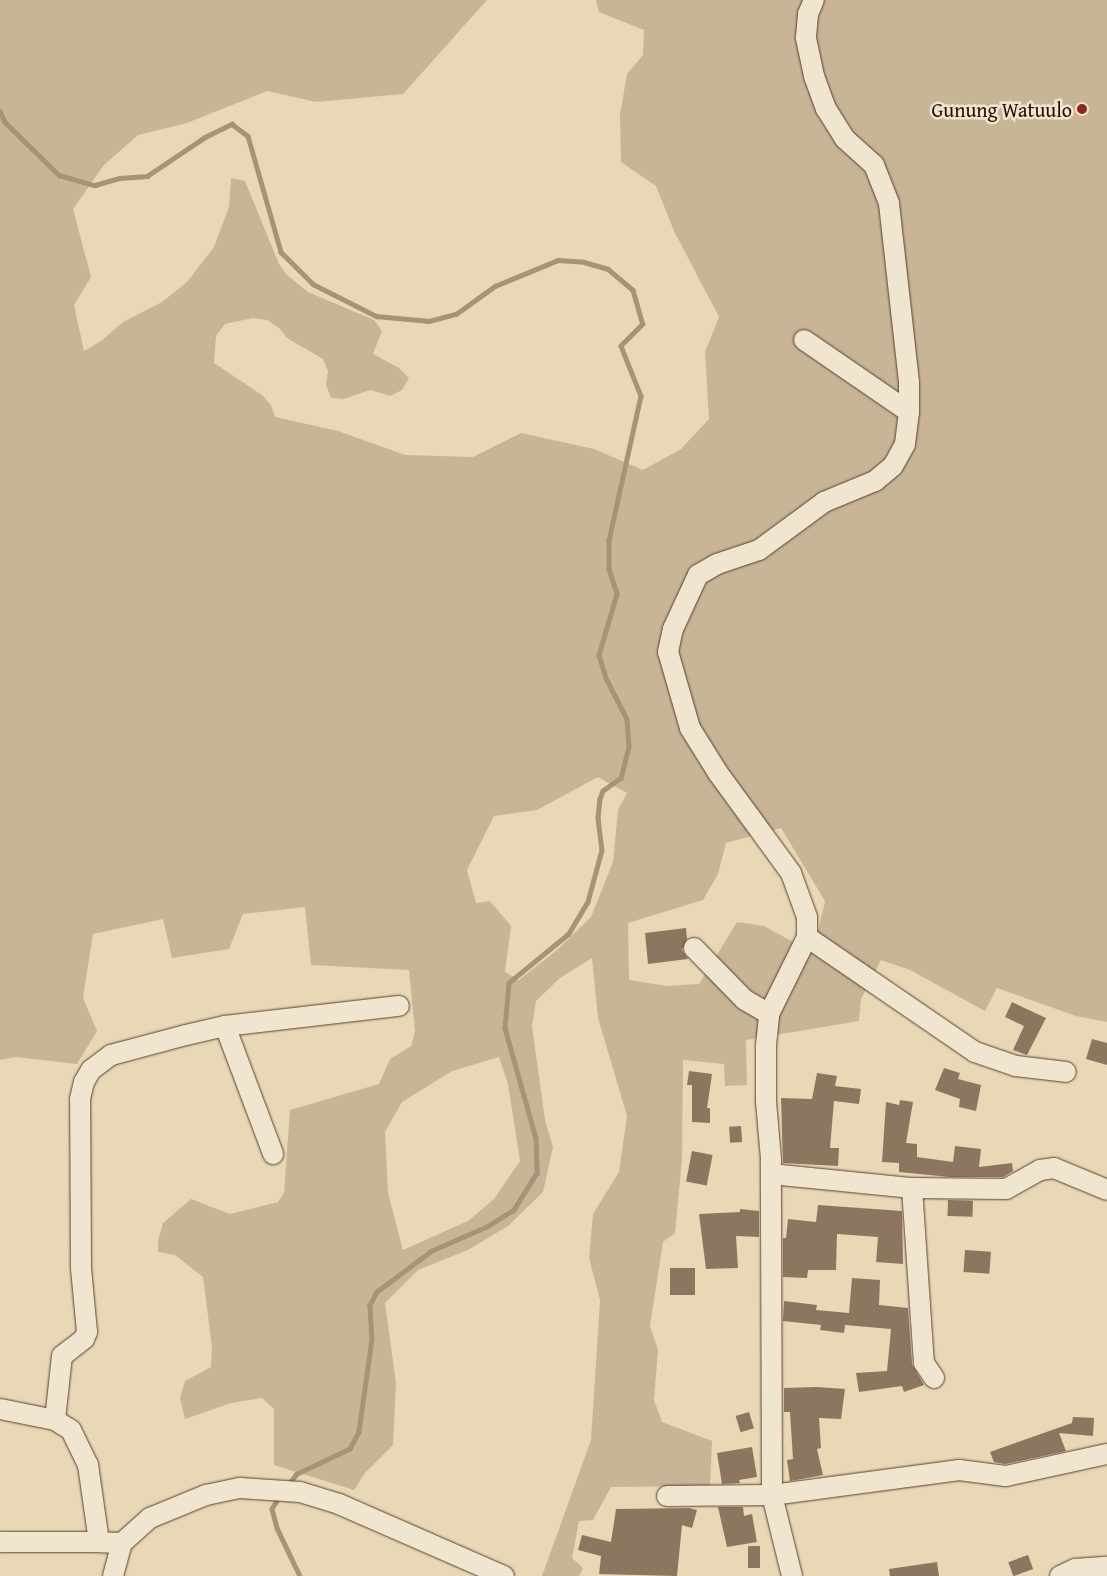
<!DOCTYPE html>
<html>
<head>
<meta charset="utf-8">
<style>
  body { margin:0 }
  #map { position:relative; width:1107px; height:1576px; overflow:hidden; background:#e8d8b5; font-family:"Gentium Book Plus",serif }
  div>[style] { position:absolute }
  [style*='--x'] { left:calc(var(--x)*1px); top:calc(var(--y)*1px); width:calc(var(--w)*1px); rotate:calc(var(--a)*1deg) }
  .green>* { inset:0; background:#c8b597 }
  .stream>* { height:4.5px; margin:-2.25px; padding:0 2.25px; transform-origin:2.25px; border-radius:2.25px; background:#a79378 }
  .building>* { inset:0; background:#8d765f; transform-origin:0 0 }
  .roads { filter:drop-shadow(0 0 1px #5a3f2f) drop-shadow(0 0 1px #5a3f2f) }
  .minor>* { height:20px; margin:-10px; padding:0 10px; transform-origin:10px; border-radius:10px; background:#f0e6cf }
  .dots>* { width:14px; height:14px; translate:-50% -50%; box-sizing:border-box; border:2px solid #f0e6cf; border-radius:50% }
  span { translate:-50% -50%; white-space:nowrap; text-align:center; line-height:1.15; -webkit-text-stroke:5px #f0e6cf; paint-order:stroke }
  .poi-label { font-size:20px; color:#2a0c02 }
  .right { translate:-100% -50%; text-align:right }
</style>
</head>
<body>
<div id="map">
  <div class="green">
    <i style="clip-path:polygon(evenodd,0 0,487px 0,403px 94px,316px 102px,267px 91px,187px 123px,138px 135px,104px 165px,73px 209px,91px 277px,74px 305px,84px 351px,101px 341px,123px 322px,162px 302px,187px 282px,214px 247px,229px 207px,231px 178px,245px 181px,279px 264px,287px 275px,308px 292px,374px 320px,382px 331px,373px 354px,399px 368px,409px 378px,402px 390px,390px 396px,370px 390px,344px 399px,331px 398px,326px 385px,328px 371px,323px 359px,287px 338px,279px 328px,267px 320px,253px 318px,225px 324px,216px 336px,214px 363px,262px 395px,271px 405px,275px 417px,338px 431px,405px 455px,473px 457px,521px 433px,594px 449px,643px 470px,681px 449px,709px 419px,705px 352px,719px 317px,674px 231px,656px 186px,621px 162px,620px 115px,627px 74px,643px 55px,644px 30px,599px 12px,596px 0,1107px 0,1107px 1022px,1076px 1016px,997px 988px,985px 1011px,910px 970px,881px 960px,861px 999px,859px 1021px,746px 1040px,747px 1085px,725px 1086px,724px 1064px,683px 1060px,682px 1159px,675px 1233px,663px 1242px,650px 1326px,658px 1350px,654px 1400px,662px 1422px,712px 1441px,710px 1486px,611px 1487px,593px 1520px,579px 1521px,572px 1558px,583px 1568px,579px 1576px,542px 1576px,591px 1440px,600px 1300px,589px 1258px,593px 1214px,619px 1172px,627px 1116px,598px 1018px,592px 958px,560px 978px,536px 1001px,532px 1026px,545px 1120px,553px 1147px,543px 1192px,508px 1226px,468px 1250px,418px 1270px,385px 1303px,396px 1383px,393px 1445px,365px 1473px,354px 1490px,274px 1465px,274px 1409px,262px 1398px,231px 1403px,185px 1419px,180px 1398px,185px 1381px,211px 1367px,212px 1347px,203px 1277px,175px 1255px,158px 1252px,158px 1241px,163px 1223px,191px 1199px,230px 1214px,278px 1202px,284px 1193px,290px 1110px,379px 1084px,390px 1059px,411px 1046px,415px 1031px,409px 970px,311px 965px,305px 907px,243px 914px,229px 949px,172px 958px,163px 919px,93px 934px,83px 998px,97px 1031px,77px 1064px,16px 1057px,0 1060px,0 0,598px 777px,627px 793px,618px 810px,613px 862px,591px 917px,557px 950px,519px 980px,505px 972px,511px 926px,490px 901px,476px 903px,467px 870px,494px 816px,537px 810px,598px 777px,0 0,781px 828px,825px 901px,813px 953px,764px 926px,737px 922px,699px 984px,667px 986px,629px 980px,628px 923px,703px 900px,718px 874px,726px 843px,781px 828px,0 0,499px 1057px,508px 1084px,520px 1161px,494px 1199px,468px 1221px,403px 1250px,388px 1193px,385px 1132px,402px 1102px,452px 1071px,499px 1057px)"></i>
  </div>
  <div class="stream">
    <i style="--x:0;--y:111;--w:12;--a:66"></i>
    <i style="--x:5;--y:122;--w:76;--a:44.5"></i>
    <i style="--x:59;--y:175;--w:37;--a:16"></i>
    <i style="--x:95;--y:185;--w:26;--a:-16"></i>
    <i style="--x:120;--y:178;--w:27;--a:-4"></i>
    <i style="--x:147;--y:176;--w:70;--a:-33.9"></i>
    <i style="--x:205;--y:137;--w:30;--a:-26"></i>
    <i style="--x:232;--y:124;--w:20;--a:37"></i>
    <i style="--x:248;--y:136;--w:121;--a:74.1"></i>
    <i style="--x:281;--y:252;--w:45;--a:45"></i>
    <i style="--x:313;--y:284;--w:71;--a:26.9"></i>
    <i style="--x:376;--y:316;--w:53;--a:5.4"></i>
    <i style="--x:429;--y:321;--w:28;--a:-15"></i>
    <i style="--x:456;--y:314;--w:48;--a:-35.7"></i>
    <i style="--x:495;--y:286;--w:68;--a:-22.4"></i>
    <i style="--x:558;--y:260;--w:26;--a:4"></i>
    <i style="--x:584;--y:262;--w:25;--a:16"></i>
    <i style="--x:608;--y:269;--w:33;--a:40"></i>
    <i style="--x:633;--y:290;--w:35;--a:74"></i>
    <i style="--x:643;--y:324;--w:31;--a:135"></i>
    <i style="--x:621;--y:346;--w:54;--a:68.2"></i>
    <i style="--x:641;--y:396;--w:148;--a:102.5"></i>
    <i style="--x:609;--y:540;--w:29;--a:90"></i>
    <i style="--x:609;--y:569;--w:26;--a:72"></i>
    <i style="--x:617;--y:594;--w:64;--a:106.4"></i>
    <i style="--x:599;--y:655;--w:24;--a:73"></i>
    <i style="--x:606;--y:678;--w:46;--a:62.9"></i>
    <i style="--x:627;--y:719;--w:28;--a:86"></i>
    <i style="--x:629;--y:747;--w:32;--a:104"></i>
    <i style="--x:621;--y:778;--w:22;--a:144"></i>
    <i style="--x:603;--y:791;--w:9;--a:111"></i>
    <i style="--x:600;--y:799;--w:19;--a:96"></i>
    <i style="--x:598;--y:818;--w:32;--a:83"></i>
    <i style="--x:602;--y:850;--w:54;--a:105.1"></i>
    <i style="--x:588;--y:902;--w:37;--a:121"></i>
    <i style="--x:569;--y:934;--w:77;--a:140.8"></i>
    <i style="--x:509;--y:983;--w:45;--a:95.1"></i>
    <i style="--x:505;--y:1028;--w:114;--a:74.3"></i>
    <i style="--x:536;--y:1138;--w:35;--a:88"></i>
    <i style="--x:537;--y:1173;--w:44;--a:121.9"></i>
    <i style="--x:514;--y:1210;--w:32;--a:148"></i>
    <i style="--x:487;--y:1227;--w:60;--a:156.4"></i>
    <i style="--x:432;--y:1251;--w:69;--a:143.3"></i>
    <i style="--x:377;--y:1292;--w:15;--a:118"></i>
    <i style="--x:370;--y:1305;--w:34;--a:87"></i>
    <i style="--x:372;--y:1339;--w:94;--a:98"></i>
    <i style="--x:359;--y:1432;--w:19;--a:118"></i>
    <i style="--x:350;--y:1449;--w:59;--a:154.7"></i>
    <i style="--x:297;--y:1474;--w:15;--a:127"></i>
    <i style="--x:280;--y:1496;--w:15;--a:122"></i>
    <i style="--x:272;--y:1509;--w:20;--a:75"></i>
    <i style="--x:277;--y:1528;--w:53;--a:64.4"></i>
  </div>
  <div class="building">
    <i style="clip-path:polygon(686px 928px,687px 939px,682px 950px,688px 959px,648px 964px,645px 933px)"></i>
    <i style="clip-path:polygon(1012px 1002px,1046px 1018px,1027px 1055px,1013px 1050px,1024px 1026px,1005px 1017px)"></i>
    <i style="clip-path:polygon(1092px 1039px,1107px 1043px,1107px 1065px,1086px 1059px)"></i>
    <i style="clip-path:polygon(944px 1068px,960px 1073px,958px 1079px,981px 1085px,976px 1111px,959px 1107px,960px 1099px,935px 1090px)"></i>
    <i style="clip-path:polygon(689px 1071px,712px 1074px,707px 1108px,710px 1108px,710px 1123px,692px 1122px,692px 1085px,687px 1085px)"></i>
    <i style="clip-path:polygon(817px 1073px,837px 1076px,835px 1086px,861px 1089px,859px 1104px,834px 1101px,830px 1148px,839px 1148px,838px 1166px,783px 1163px,781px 1098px,812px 1099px)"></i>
    <i style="clip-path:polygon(900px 1100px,913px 1102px,906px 1143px,917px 1144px,917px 1157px,953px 1162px,955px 1146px,981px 1149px,979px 1167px,1012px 1163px,1013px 1171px,1003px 1177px,950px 1177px,899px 1172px,899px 1163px,882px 1162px,886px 1102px,899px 1105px)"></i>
    <i style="left:741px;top:1126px;width:16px;height:12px;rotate:86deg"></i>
    <i style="left:692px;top:1151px;width:21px;height:31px;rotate:11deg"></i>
    <i style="left:948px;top:1200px;width:25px;height:16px;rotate:2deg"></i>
    <i style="clip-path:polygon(818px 1205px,902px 1211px,903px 1264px,876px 1262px,878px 1237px,837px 1234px,836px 1270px,808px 1270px,807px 1278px,783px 1277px,783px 1238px,786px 1238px,788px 1219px,816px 1222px)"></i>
    <i style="clip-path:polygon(740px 1209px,759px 1211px,759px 1237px,736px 1236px,738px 1268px,706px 1269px,699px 1214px,740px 1212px)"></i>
    <i style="left:965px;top:1250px;width:26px;height:22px;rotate:4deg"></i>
    <i style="left:695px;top:1268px;width:27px;height:25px;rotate:90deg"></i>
    <i style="clip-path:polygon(852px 1278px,880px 1280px,879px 1305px,908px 1308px,912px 1364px,924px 1385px,904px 1392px,902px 1386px,859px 1392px,856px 1373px,887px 1371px,891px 1329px,845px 1325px,844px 1333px,820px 1330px,821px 1325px,783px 1321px,784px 1301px,817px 1305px,816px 1310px,849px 1313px)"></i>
    <i style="clip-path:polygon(817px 1387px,845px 1389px,841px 1419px,819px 1418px,821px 1448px,817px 1449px,823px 1475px,790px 1481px,787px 1460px,793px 1459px,790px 1412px,784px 1412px,784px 1388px)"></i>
    <i style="left:749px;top:1412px;width:17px;height:14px;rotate:73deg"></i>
    <i style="clip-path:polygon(1073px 1417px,1094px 1418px,1093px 1436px,1059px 1433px,1066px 1451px,1005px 1464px,994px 1462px,990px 1452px,1072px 1423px)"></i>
    <i style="clip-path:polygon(752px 1447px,757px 1477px,739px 1480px,740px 1483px,722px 1484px,717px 1453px)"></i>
    <i style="clip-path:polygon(718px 1507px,743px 1507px,744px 1516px,752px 1514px,757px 1542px,727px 1547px)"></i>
    <i style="clip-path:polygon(689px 1508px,697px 1510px,692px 1528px,682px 1525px,677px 1576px,599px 1574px,601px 1556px,578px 1550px,582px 1535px,611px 1542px,616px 1509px)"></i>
    <i style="left:748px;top:1546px;width:12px;height:22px"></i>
    <i style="left:1028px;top:1555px;width:15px;height:21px;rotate:70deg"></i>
    <i style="clip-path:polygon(937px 1562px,939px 1576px,890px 1576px,889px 1569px)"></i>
  </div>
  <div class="roads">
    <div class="minor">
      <i style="--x:804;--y:340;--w:127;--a:34.4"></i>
      <i style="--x:807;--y:937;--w:204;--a:34.4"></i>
      <i style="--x:975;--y:1052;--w:43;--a:18.9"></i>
      <i style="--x:1016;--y:1066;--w:50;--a:6.8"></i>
      <i style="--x:694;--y:948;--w:73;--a:45.6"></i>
      <i style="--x:745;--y:1000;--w:28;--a:30"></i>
      <i style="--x:225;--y:1026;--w:137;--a:69.4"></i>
      <i style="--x:771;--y:1174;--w:142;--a:5.7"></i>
      <i style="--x:912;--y:1188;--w:94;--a:0.6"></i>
      <i style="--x:1006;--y:1189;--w:39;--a:-29"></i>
      <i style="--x:1040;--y:1170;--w:14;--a:-8"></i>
      <i style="--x:1054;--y:1168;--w:57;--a:22.5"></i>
      <i style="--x:912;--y:1188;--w:175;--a:86.1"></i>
      <i style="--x:924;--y:1363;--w:18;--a:56"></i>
      <i style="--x:0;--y:1409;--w:56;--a:11.3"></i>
      <i style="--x:667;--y:1496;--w:105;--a:-0.5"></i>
      <i style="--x:772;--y:1495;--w:189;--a:-7.6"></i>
      <i style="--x:959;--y:1470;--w:47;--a:7.3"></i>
      <i style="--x:1006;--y:1476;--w:103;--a:-12.3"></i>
      <i style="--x:0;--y:1542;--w:99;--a:0"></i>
      <i style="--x:122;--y:1543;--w:23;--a:-178"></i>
      <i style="--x:99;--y:1542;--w:78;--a:-98.1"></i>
      <i style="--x:88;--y:1465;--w:39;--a:-116"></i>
      <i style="--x:71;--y:1430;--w:19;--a:-148"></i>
      <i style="--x:55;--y:1420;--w:64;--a:-83.8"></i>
      <i style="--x:62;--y:1356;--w:28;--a:-38"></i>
      <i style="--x:84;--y:1339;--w:8;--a:-67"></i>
      <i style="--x:87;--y:1332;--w:64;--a:-95.4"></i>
      <i style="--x:81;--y:1268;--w:169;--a:-90.3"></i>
      <i style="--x:80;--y:1099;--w:17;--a:-77"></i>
      <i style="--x:84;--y:1082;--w:14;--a:-60"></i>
      <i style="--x:91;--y:1070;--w:25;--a:-37"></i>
      <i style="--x:111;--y:1055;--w:78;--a:-14.9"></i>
      <i style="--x:186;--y:1035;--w:40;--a:-13"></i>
      <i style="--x:225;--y:1026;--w:175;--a:-6.6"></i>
      <i style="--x:113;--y:1576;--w:34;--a:-75"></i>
      <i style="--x:122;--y:1543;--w:38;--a:-42"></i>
      <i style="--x:150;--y:1518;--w:61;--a:-22.3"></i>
      <i style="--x:206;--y:1495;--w:35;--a:-12"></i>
      <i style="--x:240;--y:1488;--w:60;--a:3.8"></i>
      <i style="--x:300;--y:1492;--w:41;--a:17.1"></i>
      <i style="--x:339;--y:1504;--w:180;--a:23.6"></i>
      <i style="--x:792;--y:1576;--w:83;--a:-103.9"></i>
      <i style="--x:772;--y:1495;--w:336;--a:-90.2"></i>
      <i style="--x:771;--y:1159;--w:57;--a:-95"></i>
      <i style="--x:766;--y:1102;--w:57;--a:-90"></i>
      <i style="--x:766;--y:1045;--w:31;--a:-84"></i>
      <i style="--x:769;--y:1014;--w:86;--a:-63.7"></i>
      <i style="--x:807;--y:937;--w:20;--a:-90"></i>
      <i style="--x:807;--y:917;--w:47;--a:-110"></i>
      <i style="--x:791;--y:873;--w:124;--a:-126.1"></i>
      <i style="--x:718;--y:773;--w:53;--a:-121.9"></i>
      <i style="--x:690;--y:728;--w:79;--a:-106.1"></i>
      <i style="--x:668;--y:652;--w:24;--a:-78"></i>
      <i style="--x:673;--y:629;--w:60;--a:-65.2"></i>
      <i style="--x:698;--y:575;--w:22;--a:-30"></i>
      <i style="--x:717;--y:564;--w:44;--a:-18.4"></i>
      <i style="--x:759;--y:550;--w:81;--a:-36.4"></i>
      <i style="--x:824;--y:502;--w:55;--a:-22.4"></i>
      <i style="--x:875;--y:481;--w:23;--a:-40"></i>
      <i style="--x:893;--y:466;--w:25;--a:-61"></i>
      <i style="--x:905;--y:444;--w:32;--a:-83"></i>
      <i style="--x:909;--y:412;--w:30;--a:-90"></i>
      <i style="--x:909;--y:382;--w:180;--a:-96.4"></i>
      <i style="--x:889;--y:203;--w:41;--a:-111.5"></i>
      <i style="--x:874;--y:165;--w:39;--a:-138"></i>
      <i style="--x:845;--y:139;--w:36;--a:-122"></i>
      <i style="--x:826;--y:109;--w:35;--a:-110"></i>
      <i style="--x:814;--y:76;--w:40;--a:-102"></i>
      <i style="--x:806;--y:37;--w:23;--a:-85"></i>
      <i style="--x:808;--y:14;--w:15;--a:-67"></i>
      <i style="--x:1060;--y:1576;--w:17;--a:-25"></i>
      <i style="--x:1075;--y:1569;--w:32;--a:-4"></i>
    </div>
  </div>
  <div class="dots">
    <i style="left:1082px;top:109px;background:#8f2418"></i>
  </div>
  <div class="poi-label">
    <span class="right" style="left:1072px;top:109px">Gunung Watuulo</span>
  </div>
</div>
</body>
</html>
